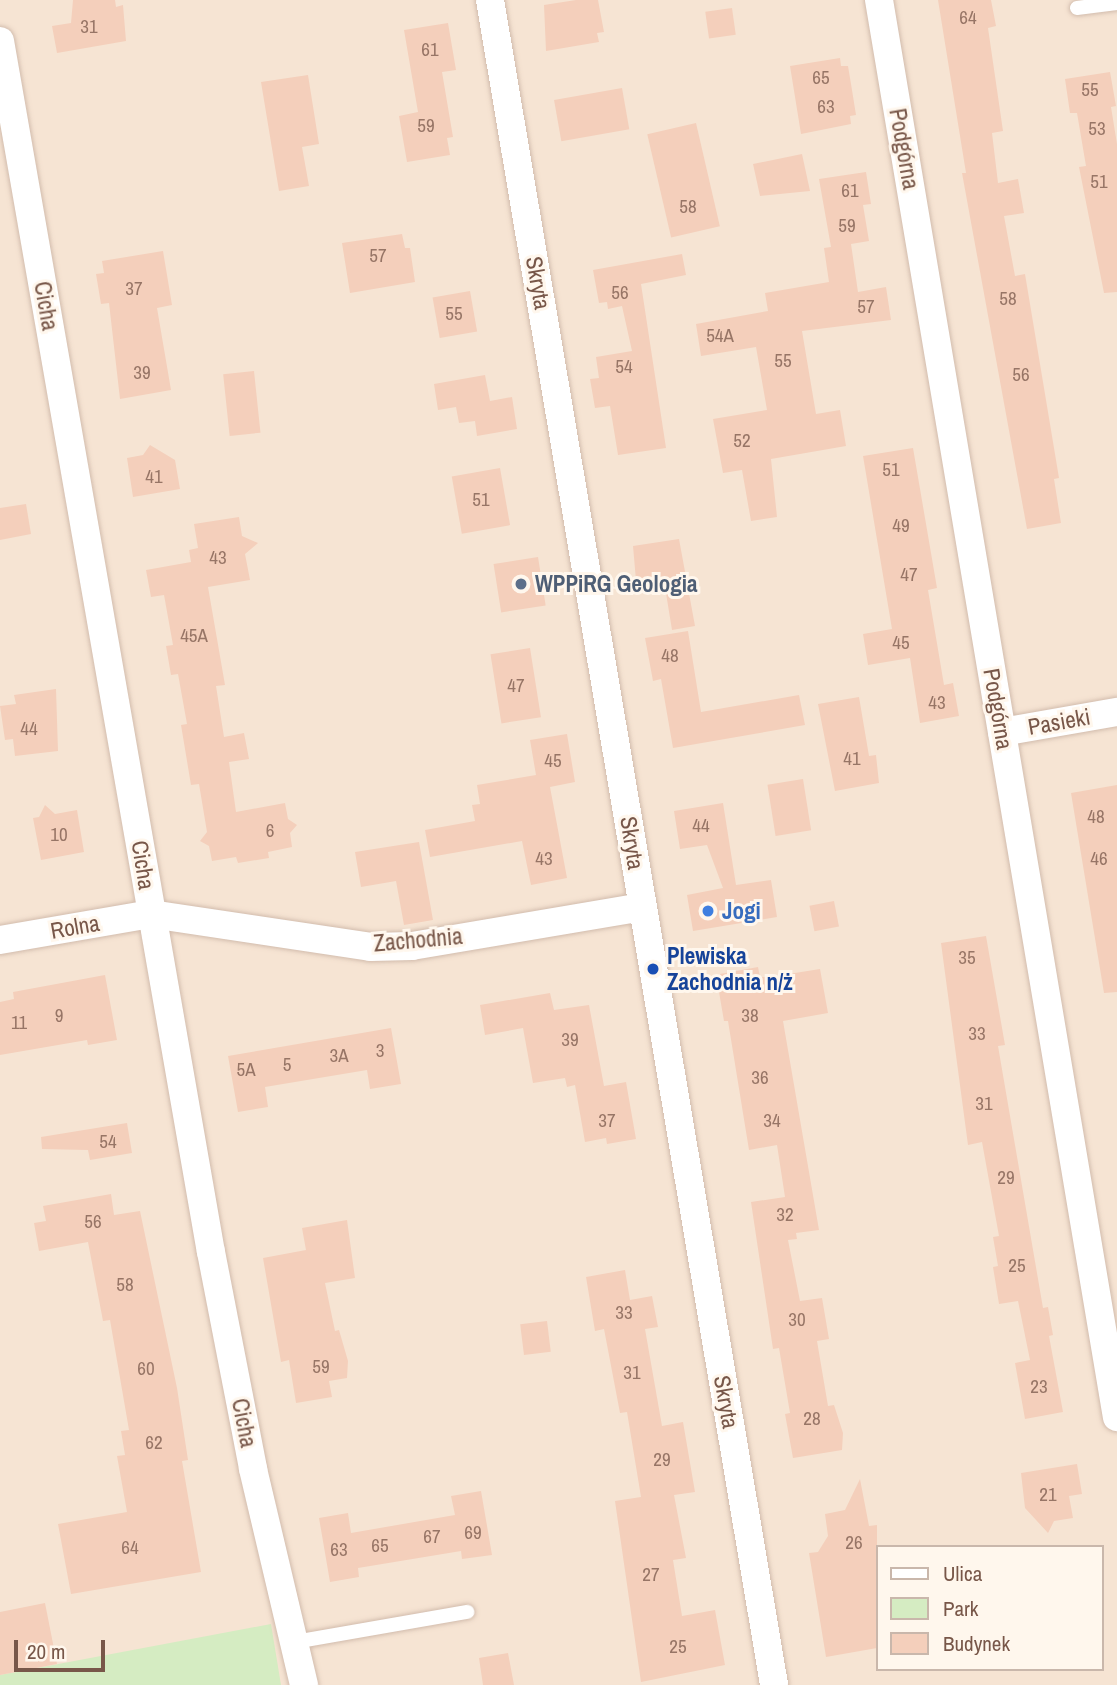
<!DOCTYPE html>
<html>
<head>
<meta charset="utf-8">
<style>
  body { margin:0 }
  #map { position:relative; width:1117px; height:1685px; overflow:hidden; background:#fdf3e5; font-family:"Archivo Narrow",sans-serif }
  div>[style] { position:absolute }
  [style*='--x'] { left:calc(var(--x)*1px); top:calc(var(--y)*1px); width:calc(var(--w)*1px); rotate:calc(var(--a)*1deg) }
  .residential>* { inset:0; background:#f6e4d3 }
  .green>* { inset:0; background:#d5ecc2 }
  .building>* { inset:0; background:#f4cfbb; transform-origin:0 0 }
  .roads { filter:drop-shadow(0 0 2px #d2bcad) drop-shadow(0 0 2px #d2bcad) }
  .service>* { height:14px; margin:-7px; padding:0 7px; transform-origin:7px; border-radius:7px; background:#fff }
  .minor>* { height:28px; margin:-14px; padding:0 14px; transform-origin:14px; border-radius:14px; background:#fff }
  .dots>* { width:19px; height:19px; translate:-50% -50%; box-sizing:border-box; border:4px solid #fff7ed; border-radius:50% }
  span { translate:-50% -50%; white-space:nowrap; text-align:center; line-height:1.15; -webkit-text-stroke:6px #fff7ed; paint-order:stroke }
  .number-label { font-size:19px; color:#977566 }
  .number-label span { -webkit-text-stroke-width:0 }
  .street-label { font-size:23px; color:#785749 }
  .service-label { font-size:23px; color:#4e5e75; font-weight:700 }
  .left { translate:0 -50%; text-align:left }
  .shop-label { font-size:23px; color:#366cbe; font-weight:700 }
  .transit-label { font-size:23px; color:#164399; font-weight:700 }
  .legend { position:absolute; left:876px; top:1545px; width:228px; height:126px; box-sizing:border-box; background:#fff7ed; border:2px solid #c9b7ab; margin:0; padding:9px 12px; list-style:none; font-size:21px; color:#785749 }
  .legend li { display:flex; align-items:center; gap:14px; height:35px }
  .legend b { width:35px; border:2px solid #c9b7ab }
  .scale { position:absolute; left:14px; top:1640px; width:91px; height:32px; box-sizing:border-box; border:4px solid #785749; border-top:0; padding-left:9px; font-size:21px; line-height:24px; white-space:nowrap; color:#785749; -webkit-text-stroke:5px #fff7ed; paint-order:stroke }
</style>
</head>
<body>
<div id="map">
  <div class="residential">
    <i style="clip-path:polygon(evenodd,0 0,1117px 0,1117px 1685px,0 1685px,0 0,877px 1547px,1101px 1547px,1101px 1669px,877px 1669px,877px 1547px)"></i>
  </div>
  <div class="green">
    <i style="clip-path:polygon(271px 1624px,281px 1685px,0 1685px,0 1675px)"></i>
  </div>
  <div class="building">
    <i style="clip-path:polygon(73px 0,115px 0,116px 7px,123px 5px,126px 41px,57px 53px,52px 26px,71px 23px)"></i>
    <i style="clip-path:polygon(576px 0,598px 0,604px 32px,597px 33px,599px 42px,546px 51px,544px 5px)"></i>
    <i style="clip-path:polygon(938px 0,991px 0,996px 26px,988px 28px,1003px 131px,992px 133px,998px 183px,1018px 179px,1024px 213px,1004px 216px,1015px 276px,1025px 274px,1059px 478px,1054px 479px,1061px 523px,1027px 529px,962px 173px,966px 173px)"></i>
    <i style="left:732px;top:8px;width:27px;height:27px;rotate:82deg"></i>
    <i style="clip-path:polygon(448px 23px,456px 70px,442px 72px,453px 137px,447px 138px,450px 155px,407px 162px,399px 116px,418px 112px,404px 30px)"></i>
    <i style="clip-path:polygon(840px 58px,841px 66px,848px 66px,852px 90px,856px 115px,850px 116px,851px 124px,801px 134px,790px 66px)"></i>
    <i style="clip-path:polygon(1110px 72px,1116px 106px,1111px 107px,1117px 144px,1117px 292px,1104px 293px,1079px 167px,1086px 166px,1077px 113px,1070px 113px,1065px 79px)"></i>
    <i style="clip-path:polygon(308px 75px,319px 144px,302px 147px,309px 186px,279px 191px,261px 82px)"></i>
    <i style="left:622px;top:88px;width:42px;height:69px;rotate:80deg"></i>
    <i style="left:696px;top:123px;width:106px;height:50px;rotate:77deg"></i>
    <i style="clip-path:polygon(802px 154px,810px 191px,760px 196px,753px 164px)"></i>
    <i style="clip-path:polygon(866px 172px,871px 204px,863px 205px,869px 241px,851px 244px,858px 292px,886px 287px,891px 320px,802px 331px,816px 414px,840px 410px,846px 446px,771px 459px,777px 517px,751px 521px,742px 470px,723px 473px,713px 419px,767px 410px,756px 347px,701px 356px,696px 324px,768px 311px,765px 293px,829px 282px,824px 248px,831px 247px,819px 179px)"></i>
    <i style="clip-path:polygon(402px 234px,405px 248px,410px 248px,415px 282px,350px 293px,342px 243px)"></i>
    <i style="clip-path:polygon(163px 251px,172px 305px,157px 308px,171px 390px,120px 399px,109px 303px,101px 304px,96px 274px,104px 273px,102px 261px)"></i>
    <i style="clip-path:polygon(682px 254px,686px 275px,641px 284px,666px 448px,618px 455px,610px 406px,595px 408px,590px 379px,599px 378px,596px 357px,632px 351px,622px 306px,608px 309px,607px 302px,599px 303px,593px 270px)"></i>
    <i style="left:470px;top:291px;width:41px;height:38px;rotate:80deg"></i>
    <i style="left:254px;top:371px;width:62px;height:31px;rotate:84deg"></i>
    <i style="clip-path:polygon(485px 375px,490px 401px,512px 397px,517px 429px,477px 436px,475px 421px,459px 423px,456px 407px,438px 410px,434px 384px)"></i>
    <i style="clip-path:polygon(150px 445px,175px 460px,180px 489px,133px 497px,127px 458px,143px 455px)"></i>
    <i style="clip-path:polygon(913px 448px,937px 588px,928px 590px,944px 685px,953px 683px,959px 716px,920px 723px,910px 658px,868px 665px,863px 634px,892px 629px,863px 456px)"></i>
    <i style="left:500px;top:468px;width:58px;height:49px;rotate:80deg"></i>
    <i style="clip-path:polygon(26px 504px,31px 534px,0 540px,0 508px)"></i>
    <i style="clip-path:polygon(239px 517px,242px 536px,258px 543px,245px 554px,250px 580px,208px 587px,225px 685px,216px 686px,224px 737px,244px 733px,249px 759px,229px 762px,236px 812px,285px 803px,288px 819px,297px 825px,290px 833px,292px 847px,268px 852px,269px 858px,238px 863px,236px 857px,212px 861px,209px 846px,200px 841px,207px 832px,199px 784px,191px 785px,181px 725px,187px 724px,178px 674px,171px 675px,166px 646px,173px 645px,164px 595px,151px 597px,146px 570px,191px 562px,189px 550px,198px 548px,194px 524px)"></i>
    <i style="clip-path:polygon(679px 539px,695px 626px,672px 630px,665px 587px,637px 592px,633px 546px)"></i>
    <i style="left:538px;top:557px;width:49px;height:45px;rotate:81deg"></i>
    <i style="clip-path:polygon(688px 631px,701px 712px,799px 695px,805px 725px,673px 748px,661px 679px,653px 681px,645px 638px)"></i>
    <i style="left:530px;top:648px;width:70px;height:40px;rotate:81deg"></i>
    <i style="clip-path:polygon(56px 689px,58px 751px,15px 756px,13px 739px,5px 740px,0 706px,16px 704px,14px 695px)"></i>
    <i style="clip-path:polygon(859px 697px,869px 756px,876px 755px,879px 783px,835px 791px,818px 704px)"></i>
    <i style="clip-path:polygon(567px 734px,575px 782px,550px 787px,567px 878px,531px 885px,522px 841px,430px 857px,425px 830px,475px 821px,472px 805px,480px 804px,477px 785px,536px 775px,530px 740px)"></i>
    <i style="left:803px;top:779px;width:52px;height:36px;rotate:81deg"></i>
    <i style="clip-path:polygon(1117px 785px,1117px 992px,1104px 993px,1071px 793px)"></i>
    <i style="clip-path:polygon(723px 803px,736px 885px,771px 880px,777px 917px,693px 931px,687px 895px,723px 888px,707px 845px,680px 849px,674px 811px)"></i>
    <i style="clip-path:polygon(45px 805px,55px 814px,77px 810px,84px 852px,41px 860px,33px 818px,39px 817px)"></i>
    <i style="clip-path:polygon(419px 842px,433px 920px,404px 925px,396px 881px,361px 887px,355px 852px)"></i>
    <i style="left:834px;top:901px;width:26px;height:25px;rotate:79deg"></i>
    <i style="clip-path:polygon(986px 936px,1005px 1045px,998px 1046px,1043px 1308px,1048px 1307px,1053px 1335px,1049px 1336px,1063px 1412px,1025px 1419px,1015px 1363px,1030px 1360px,1018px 1301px,999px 1304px,993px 1267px,998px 1266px,993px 1237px,999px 1236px,982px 1142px,968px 1145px,941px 943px)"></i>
    <i style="clip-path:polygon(758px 967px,760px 977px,770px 977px,820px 969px,828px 1013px,783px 1021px,819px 1230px,796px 1233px,797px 1239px,788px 1240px,800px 1301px,822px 1298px,829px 1339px,817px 1341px,828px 1406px,834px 1405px,843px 1433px,842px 1450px,793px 1458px,785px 1414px,790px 1413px,779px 1348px,773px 1349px,751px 1202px,785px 1197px,777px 1145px,749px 1150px,728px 1021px,724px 1021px,719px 992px,723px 991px,720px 974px)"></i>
    <i style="clip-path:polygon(105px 975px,117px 1040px,88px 1045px,87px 1040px,0 1055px,0 1002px,14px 999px,13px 992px)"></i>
    <i style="clip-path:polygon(550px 993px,554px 1010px,589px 1005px,604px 1086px,626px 1082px,636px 1139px,607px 1144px,606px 1138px,585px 1142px,575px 1085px,567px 1087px,565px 1078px,533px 1083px,523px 1028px,485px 1035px,480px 1005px)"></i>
    <i style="clip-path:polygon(391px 1028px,401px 1084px,370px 1089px,367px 1070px,265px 1087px,268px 1107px,238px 1112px,228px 1056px)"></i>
    <i style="clip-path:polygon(127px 1123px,132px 1153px,90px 1160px,88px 1150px,42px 1149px,41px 1137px)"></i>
    <i style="clip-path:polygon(111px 1194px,114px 1215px,140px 1211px,177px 1388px,188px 1460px,182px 1461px,201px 1572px,71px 1594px,58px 1524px,127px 1512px,117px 1456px,125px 1455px,121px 1431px,129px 1430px,110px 1320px,103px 1321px,88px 1242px,39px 1251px,34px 1223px,46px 1221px,43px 1206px)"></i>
    <i style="clip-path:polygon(347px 1220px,355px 1278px,325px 1283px,335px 1331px,339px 1330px,348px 1361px,347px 1378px,329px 1381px,332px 1397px,296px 1403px,289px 1360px,281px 1362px,263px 1258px,306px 1250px,302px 1228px)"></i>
    <i style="clip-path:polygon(625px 1270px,630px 1300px,652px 1296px,658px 1327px,645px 1329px,662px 1426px,683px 1422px,695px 1492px,674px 1495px,686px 1558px,673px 1560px,682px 1616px,715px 1610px,725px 1665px,641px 1682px,615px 1501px,641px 1497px,627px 1412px,620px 1413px,604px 1329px,595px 1331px,586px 1277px)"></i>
    <i style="left:547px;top:1321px;width:31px;height:27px;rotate:83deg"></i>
    <i style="clip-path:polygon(1077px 1464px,1082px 1494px,1069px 1496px,1073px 1518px,1054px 1521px,1048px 1533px,1025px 1508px,1021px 1473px)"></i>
    <i style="clip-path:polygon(860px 1479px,869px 1526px,877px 1525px,877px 1648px,826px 1657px,809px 1553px,818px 1552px,828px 1536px,825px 1514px,845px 1510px)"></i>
    <i style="clip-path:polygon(481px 1491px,492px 1555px,462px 1559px,461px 1551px,358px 1568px,359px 1577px,330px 1582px,319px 1518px,348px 1513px,351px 1533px,455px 1515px,451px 1496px)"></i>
    <i style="clip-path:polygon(45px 1603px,57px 1664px,0 1675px,0 1612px)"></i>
    <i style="clip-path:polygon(508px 1653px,514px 1685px,483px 1685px,479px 1658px)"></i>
  </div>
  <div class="roads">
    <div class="service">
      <i style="--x:1077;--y:8;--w:40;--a:-7.1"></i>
      <i style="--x:295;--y:1642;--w:175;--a:-9.9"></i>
    </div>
    <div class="minor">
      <i style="--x:490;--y:0;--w:1709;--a:80.43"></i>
      <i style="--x:879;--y:0;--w:1437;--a:80.47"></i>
      <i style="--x:0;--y:41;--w:1229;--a:80.12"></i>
      <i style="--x:211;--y:1252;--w:221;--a:79"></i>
      <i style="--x:253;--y:1469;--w:222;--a:76.7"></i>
      <i style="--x:1002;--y:732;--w:117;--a:-9.9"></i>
      <i style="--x:0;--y:940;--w:153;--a:-9.8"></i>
      <i style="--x:151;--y:914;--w:222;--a:8.5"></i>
      <i style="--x:371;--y:947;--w:41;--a:-1.4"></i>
      <i style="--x:412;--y:946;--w:233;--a:-9.6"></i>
    </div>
  </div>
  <div class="dots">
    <i style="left:521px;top:584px;background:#5c6f8a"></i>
    <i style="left:708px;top:911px;background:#3f7fe0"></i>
    <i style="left:653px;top:969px;background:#1a4fb4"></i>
  </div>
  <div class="number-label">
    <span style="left:968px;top:18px">64</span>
    <span style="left:89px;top:27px">31</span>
    <span style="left:430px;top:50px">61</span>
    <span style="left:821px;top:78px">65</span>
    <span style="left:1090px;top:90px">55</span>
    <span style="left:826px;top:107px">63</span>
    <span style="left:426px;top:126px">59</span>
    <span style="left:1097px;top:129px">53</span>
    <span style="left:1099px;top:182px">51</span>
    <span style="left:850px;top:191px">61</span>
    <span style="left:688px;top:207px">58</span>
    <span style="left:847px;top:226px">59</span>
    <span style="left:378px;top:256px">57</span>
    <span style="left:134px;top:289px">37</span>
    <span style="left:620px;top:293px">56</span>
    <span style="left:1008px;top:299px">58</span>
    <span style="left:866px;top:307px">57</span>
    <span style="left:454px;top:314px">55</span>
    <span style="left:720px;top:336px">54A</span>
    <span style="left:783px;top:361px">55</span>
    <span style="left:624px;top:367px">54</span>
    <span style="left:142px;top:373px">39</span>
    <span style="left:1021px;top:375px">56</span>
    <span style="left:742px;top:441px">52</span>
    <span style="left:891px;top:470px">51</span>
    <span style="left:154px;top:477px">41</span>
    <span style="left:481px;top:500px">51</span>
    <span style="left:901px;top:526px">49</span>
    <span style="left:218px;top:558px">43</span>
    <span style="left:909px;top:575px">47</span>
    <span style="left:194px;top:636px">45A</span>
    <span style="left:901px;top:643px">45</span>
    <span style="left:670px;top:656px">48</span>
    <span style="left:516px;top:686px">47</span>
    <span style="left:937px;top:703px">43</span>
    <span style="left:29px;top:729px">44</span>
    <span style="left:852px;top:759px">41</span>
    <span style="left:553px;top:761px">45</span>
    <span style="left:1096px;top:817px">48</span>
    <span style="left:701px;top:826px">44</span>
    <span style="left:270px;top:831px">6</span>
    <span style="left:59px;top:835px">10</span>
    <span style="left:544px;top:859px">43</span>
    <span style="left:1099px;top:859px">46</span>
    <span style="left:967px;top:958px">35</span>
    <span style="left:59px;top:1016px">9</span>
    <span style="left:750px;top:1016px">38</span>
    <span style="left:19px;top:1023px">11</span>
    <span style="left:977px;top:1034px">33</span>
    <span style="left:570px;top:1040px">39</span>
    <span style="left:380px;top:1051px">3</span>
    <span style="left:339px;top:1056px">3A</span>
    <span style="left:287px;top:1065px">5</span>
    <span style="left:246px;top:1070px">5A</span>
    <span style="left:760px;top:1078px">36</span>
    <span style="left:984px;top:1104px">31</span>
    <span style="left:607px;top:1121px">37</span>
    <span style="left:772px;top:1121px">34</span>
    <span style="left:108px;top:1142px">54</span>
    <span style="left:1006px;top:1178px">29</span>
    <span style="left:785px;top:1215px">32</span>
    <span style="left:93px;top:1222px">56</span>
    <span style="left:1017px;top:1266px">25</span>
    <span style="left:125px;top:1285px">58</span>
    <span style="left:624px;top:1313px">33</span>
    <span style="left:797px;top:1320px">30</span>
    <span style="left:321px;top:1367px">59</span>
    <span style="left:146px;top:1369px">60</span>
    <span style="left:632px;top:1373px">31</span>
    <span style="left:1039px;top:1387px">23</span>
    <span style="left:812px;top:1419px">28</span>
    <span style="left:154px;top:1443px">62</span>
    <span style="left:662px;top:1460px">29</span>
    <span style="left:1048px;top:1495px">21</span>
    <span style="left:473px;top:1533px">69</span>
    <span style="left:432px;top:1537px">67</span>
    <span style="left:854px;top:1543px">26</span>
    <span style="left:380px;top:1546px">65</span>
    <span style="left:130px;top:1548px">64</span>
    <span style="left:339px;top:1550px">63</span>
    <span style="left:651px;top:1575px">27</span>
    <span style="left:678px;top:1647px">25</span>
  </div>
  <div class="street-label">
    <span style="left:904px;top:149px;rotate:80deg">Podgórna</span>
    <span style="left:538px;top:283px;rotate:80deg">Skryta</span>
    <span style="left:46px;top:306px;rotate:80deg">Cicha</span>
    <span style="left:998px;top:709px;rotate:80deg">Podgórna</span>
    <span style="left:1059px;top:722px;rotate:-10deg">Pasieki</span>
    <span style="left:632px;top:843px;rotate:81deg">Skryta</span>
    <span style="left:143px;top:865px;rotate:81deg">Cicha</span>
    <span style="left:75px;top:927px;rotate:-10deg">Rolna</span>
    <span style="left:418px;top:940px;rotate:-5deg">Zachodnia</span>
    <span style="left:726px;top:1402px;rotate:80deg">Skryta</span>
    <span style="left:244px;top:1423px;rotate:79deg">Cicha</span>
  </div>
  <div class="service-label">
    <span class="left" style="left:535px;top:584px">WPPiRG Geologia</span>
  </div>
  <div class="shop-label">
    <span class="left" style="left:722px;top:911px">Jogi</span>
  </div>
  <div class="transit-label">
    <span class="left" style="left:667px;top:969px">Plewiska<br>Zachodnia n/ż</span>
  </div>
  <ul class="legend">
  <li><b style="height:9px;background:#fff"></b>Ulica</li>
  <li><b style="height:19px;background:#d5ecc2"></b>Park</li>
  <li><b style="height:19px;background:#f4cfbb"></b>Budynek</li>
  </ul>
  <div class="scale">20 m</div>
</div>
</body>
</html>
